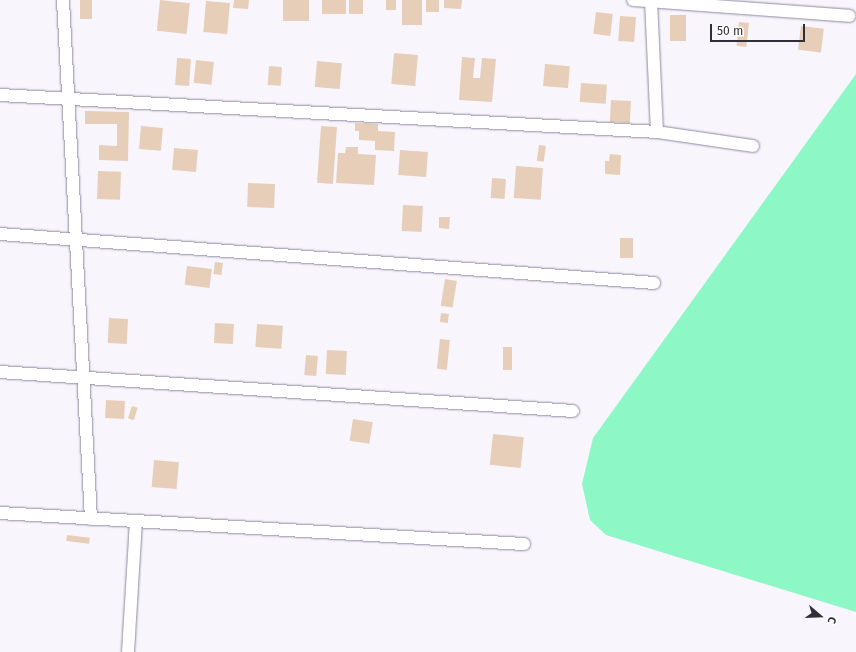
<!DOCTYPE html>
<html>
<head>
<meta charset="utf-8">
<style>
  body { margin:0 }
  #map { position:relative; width:856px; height:652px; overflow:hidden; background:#f8f6fc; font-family:"Fira Sans",sans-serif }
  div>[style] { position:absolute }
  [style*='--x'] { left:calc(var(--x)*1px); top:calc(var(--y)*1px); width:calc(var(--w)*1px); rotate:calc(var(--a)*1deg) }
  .green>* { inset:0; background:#8ef7c6 }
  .building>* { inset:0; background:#e7ceb9; transform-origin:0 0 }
  .roads { filter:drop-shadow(0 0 1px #8f87a2) drop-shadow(0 0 1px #8f87a2) }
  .minor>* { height:12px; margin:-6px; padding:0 6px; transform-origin:6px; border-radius:6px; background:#fff }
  span { translate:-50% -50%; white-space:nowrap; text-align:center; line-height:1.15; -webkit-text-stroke:3px #fff; paint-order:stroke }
  .north { position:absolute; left:800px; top:596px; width:40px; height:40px; -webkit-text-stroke:3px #fff; paint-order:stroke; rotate:109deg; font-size:11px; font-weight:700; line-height:16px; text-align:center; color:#322e39 }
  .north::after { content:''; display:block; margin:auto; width:14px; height:18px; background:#322e39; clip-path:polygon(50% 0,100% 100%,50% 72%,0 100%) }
  .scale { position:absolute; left:710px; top:24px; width:95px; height:18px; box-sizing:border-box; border:2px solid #322e39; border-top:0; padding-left:5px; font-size:12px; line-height:14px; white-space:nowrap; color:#322e39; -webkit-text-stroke:3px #fff; paint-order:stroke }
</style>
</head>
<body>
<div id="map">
  <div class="green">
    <i style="clip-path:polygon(856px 74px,856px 612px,606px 535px,590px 520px,582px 484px,593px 438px)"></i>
  </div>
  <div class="building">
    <i style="left:80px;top:0;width:12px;height:19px"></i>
    <i style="left:160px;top:0;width:30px;height:31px;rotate:6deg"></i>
    <i style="clip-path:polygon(234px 0,249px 0,248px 9px,233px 8px)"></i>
    <i style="left:283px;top:0;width:26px;height:21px"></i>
    <i style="left:322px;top:0;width:24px;height:14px"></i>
    <i style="left:349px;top:0;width:14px;height:14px"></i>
    <i style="left:386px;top:0;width:10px;height:10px"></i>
    <i style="left:402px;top:0;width:20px;height:25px"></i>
    <i style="left:426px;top:0;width:13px;height:12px"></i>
    <i style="clip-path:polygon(444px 0,462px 0,461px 9px,444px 8px)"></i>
    <i style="left:206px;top:1px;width:24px;height:31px;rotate:5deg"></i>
    <i style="left:596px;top:12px;width:17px;height:22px;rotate:7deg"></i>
    <i style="left:670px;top:15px;width:16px;height:26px"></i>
    <i style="left:620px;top:16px;width:16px;height:25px;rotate:4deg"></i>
    <i style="left:739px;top:22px;width:10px;height:24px;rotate:6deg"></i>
    <i style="left:801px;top:26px;width:23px;height:24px;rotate:7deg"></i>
    <i style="left:394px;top:53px;width:24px;height:31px;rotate:5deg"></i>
    <i style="clip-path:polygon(462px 57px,475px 58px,473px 78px,480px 78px,482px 58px,496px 59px,492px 102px,459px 100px)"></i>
    <i style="left:177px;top:58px;width:14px;height:27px;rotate:4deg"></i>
    <i style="left:196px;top:60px;width:18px;height:23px;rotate:6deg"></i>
    <i style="left:317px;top:61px;width:25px;height:26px;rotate:5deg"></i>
    <i style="left:545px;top:64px;width:25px;height:22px;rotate:5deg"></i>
    <i style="left:269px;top:66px;width:13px;height:19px;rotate:4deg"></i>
    <i style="left:581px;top:83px;width:26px;height:19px;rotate:4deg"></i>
    <i style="left:611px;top:100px;width:20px;height:22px;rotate:3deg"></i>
    <i style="clip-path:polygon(85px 111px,129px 112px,128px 161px,99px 160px,99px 145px,117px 146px,117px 124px,85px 124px)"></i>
    <i style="clip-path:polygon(355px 123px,378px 124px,378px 131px,395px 132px,394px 151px,375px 150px,375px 141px,359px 140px,359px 131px,355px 131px)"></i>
    <i style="left:141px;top:126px;width:22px;height:23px;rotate:5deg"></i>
    <i style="left:321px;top:126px;width:16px;height:57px;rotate:4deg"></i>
    <i style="left:539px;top:145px;width:7px;height:16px;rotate:8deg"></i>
    <i style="clip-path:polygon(346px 147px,358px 147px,358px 154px,376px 155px,374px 185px,336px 183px,338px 153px,345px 153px)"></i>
    <i style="left:174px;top:148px;width:24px;height:22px;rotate:5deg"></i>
    <i style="left:400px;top:150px;width:28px;height:25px;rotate:4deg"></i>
    <i style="clip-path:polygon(610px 154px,621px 155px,620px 175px,605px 174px,605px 161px,609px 161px)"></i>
    <i style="left:516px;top:166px;width:27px;height:32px;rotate:4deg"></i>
    <i style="left:98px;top:171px;width:23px;height:28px;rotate:2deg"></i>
    <i style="left:492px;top:178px;width:14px;height:20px;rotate:4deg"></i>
    <i style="left:248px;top:183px;width:27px;height:24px;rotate:2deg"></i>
    <i style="left:403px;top:205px;width:20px;height:26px;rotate:3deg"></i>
    <i style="clip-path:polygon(439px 217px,450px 217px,449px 229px,439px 228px)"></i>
    <i style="left:620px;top:238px;width:13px;height:20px"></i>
    <i style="left:215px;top:262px;width:8px;height:12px;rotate:7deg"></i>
    <i style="left:187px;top:266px;width:25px;height:19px;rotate:7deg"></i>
    <i style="left:445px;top:279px;width:12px;height:27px;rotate:9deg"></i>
    <i style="left:441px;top:313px;width:8px;height:9px;rotate:7deg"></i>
    <i style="left:109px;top:318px;width:19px;height:25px;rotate:3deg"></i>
    <i style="left:215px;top:323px;width:19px;height:20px;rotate:3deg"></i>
    <i style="left:257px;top:324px;width:26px;height:23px;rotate:4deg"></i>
    <i style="left:440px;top:339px;width:10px;height:30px;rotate:6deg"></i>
    <i style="left:503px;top:347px;width:9px;height:23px"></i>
    <i style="left:327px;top:350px;width:20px;height:24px;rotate:3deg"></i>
    <i style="left:306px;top:355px;width:12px;height:20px;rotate:5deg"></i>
    <i style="left:106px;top:400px;width:19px;height:18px;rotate:3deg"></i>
    <i style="left:132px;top:406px;width:6px;height:13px;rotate:18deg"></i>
    <i style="left:353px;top:419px;width:20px;height:22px;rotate:9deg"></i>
    <i style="left:493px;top:434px;width:31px;height:31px;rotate:6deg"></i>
    <i style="left:154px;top:460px;width:25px;height:27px;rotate:5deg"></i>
    <i style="left:67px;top:535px;width:23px;height:6px;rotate:7deg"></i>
  </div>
  <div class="roads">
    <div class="minor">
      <i style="--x:63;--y:0;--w:520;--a:86.91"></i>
      <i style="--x:633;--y:0;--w:217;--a:4.2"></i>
      <i style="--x:651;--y:0;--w:132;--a:87.4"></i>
      <i style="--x:0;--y:95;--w:658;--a:3.22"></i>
      <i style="--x:657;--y:132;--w:97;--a:8.3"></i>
      <i style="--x:0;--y:234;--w:656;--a:4.28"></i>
      <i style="--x:0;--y:372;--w:574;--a:3.89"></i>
      <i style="--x:0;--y:513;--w:525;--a:3.39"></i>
      <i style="--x:128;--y:652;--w:130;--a:-86.5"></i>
    </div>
  </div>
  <div class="north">С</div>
  <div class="scale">50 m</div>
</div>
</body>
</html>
